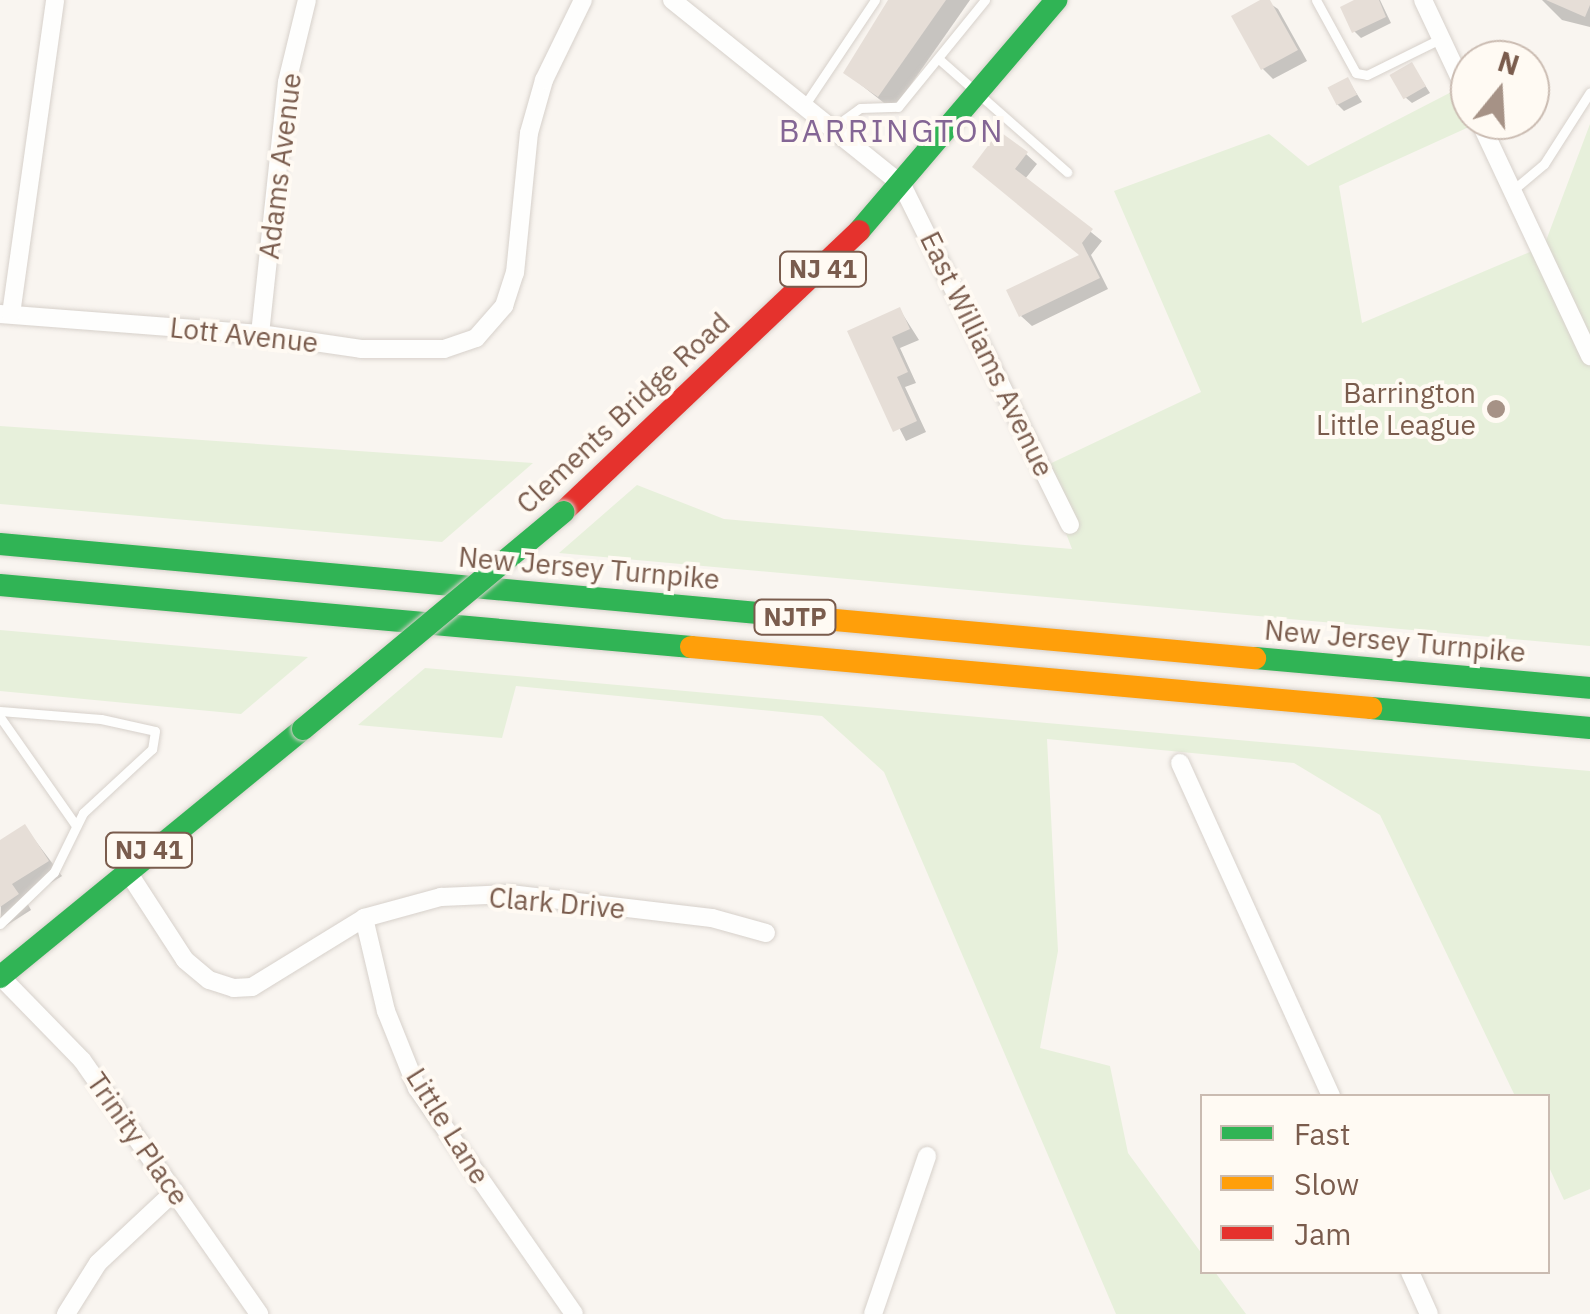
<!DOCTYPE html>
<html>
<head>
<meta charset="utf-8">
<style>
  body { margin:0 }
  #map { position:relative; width:1590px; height:1314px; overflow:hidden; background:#f9f5f0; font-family:"IBM Plex Sans",sans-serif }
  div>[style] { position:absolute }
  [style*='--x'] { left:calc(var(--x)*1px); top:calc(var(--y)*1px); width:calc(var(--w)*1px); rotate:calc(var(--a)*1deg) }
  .green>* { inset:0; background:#e7f0db }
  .shadow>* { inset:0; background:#0003 }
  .building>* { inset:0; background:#e6ded7; transform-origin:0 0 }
  .roads { filter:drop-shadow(0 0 2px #d7d1cb) drop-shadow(0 0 2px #d7d1cb) }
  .lane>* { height:9px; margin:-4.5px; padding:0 4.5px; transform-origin:4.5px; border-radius:4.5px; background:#fefefd }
  .street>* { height:18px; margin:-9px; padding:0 9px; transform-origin:9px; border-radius:9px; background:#fefefd }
  .fast>* { height:22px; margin:-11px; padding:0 11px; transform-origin:11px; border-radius:11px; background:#30b455 }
  .slow>* { height:22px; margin:-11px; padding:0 11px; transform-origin:11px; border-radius:11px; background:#ff9f0a }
  .jam>* { height:22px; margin:-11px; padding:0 11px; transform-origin:11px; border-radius:11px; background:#e5322d }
  .bridges { filter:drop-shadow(0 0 2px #dad1cc) drop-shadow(0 0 2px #dad1cc) }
  .fast-bridge>* { height:22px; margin:-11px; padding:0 11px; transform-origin:11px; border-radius:11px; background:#30b455 }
  .dots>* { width:28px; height:28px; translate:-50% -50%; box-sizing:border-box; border:5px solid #fffaf3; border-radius:50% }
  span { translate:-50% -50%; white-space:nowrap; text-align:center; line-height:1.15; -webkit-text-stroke:8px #fffaf3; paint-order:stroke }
  .shield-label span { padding:2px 8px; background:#fffaf3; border:2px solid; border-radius:8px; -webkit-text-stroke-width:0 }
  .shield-label { font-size:25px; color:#7a5c4d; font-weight:700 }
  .street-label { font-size:28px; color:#7a5c4d }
  .poi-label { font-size:28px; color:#7a5c4d }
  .right { translate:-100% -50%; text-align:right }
  .quarter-label { font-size:32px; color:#846695; letter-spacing:2.5px }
  .legend { position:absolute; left:1200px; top:1094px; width:350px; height:180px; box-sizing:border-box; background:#fffaf3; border:2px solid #cabbb1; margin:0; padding:12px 18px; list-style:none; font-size:30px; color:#7a5c4d }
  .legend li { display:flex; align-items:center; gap:20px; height:50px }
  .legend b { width:50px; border:2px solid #cabbb1 }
  .north { position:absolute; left:1450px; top:40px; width:100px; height:100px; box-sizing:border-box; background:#fffaf3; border:2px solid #cabbb1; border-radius:50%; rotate:18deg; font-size:28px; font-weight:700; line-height:40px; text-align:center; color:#7a5c4d }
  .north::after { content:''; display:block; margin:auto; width:35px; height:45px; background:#a69286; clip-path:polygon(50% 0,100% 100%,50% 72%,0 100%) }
</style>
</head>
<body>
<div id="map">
  <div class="green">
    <i style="clip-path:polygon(1463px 86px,1470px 120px,1480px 122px,1339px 186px,1362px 323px,1544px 246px,1590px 124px,1590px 646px,559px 553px,637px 485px,724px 519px,1072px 549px,1041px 468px,1201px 392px,1114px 191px,1269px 134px,1308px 166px)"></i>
    <i style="clip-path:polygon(0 426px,533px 463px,442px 542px,0 504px)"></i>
    <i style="clip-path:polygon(0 630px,308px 657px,241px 714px,0 691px)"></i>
    <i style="clip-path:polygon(425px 668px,1590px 771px,1590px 1189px,1564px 1200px,1548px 1165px,1548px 1096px,1515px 1096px,1380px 815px,1294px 763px,1047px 739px,1058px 951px,1040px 1048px,1110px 1066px,1128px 1153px,1202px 1254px,1202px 1272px,1215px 1272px,1246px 1314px,1116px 1314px,884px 772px,822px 716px,516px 686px,502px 738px,358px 725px)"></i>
  </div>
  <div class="shadow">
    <i style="clip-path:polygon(891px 0,970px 0,893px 110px,846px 73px)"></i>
    <i style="clip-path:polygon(1265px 0,1278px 9px,1307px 61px,1273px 79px,1263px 69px)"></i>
    <i style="clip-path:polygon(1360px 0,1380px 0,1391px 23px,1361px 38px,1354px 31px)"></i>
    <i style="clip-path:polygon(1542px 0,1590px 0,1590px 27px,1562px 20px)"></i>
    <i style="clip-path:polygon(1412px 65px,1430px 93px,1412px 103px,1405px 97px)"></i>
    <i style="clip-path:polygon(1348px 80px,1362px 102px,1344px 111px,1337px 104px)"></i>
    <i style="clip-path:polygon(1026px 154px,1037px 164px,1025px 179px,1102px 241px,1091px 255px,1108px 289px,1032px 326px,1021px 316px,1082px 256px,986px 177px)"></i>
    <i style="clip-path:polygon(900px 310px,919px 340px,900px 348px,916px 383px,905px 387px,926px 432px,906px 441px,850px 332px)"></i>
    <i style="clip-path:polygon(25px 827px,62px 876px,25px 899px,31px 910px,1px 929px,0 843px)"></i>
  </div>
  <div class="building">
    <i style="clip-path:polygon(888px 0,946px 0,878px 97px,843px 73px)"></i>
    <i style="clip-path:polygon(1260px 0,1270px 0,1298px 50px,1261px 70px,1231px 16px)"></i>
    <i style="clip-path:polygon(1354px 0,1379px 0,1386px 17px,1352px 33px,1340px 7px)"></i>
    <i style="clip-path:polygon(1546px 0,1590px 0,1590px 5px,1585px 17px)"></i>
    <i style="left:1412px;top:62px;width:28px;height:26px;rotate:60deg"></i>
    <i style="left:1348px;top:77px;width:20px;height:23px;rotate:63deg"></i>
    <i style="clip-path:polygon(999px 131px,1028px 152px,1015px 169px,1093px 229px,1082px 243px,1100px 278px,1019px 317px,1006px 290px,1079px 255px,972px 167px)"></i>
    <i style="clip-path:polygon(900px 307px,910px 329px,892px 337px,908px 372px,897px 377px,917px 421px,893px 432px,847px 331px)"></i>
    <i style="clip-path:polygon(25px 824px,49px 861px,12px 884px,19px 894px,0 907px,0 840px)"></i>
  </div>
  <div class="roads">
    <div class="lane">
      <i style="--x:1316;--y:0;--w:83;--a:61.3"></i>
      <i style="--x:1356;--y:73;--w:11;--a:10"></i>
      <i style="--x:1367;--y:75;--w:81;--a:-26.3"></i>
      <i style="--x:939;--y:59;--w:171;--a:41.4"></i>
      <i style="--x:806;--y:103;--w:124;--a:-56.2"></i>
      <i style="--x:834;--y:127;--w:32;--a:-36"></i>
      <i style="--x:860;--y:108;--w:38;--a:-2"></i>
      <i style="--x:898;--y:107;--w:138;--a:-50.9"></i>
      <i style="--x:1513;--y:190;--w:40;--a:-40"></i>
      <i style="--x:1544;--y:164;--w:85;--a:-57.4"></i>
      <i style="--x:0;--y:711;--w:101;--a:4.5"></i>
      <i style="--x:101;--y:719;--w:55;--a:12.5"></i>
      <i style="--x:155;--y:731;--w:18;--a:99"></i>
      <i style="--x:152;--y:749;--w:94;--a:137.2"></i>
      <i style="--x:83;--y:813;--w:66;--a:116.2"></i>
      <i style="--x:54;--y:872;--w:75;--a:136.1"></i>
      <i style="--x:0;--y:717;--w:131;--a:55"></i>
    </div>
    <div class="street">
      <i style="--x:672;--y:0;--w:295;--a:38.8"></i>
      <i style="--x:902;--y:185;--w:379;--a:63.7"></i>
      <i style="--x:1423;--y:0;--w:110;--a:64.8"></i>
      <i style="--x:1479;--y:120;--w:261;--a:64.8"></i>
      <i style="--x:0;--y:314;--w:261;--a:4.4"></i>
      <i style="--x:260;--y:334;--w:102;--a:8.4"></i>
      <i style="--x:361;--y:349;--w:83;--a:0"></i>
      <i style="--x:444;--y:349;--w:34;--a:-19"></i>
      <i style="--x:476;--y:338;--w:43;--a:-48.8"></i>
      <i style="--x:504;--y:306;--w:35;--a:-72"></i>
      <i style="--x:515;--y:273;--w:141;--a:-84.3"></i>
      <i style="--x:529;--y:133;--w:55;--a:-74.2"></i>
      <i style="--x:544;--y:80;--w:89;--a:-64"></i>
      <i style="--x:11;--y:314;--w:317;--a:-82"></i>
      <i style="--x:260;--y:334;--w:253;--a:-83.9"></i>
      <i style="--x:287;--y:82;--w:84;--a:-76.3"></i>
      <i style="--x:1180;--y:763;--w:366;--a:65.6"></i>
      <i style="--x:126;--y:869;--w:108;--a:57"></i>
      <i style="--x:185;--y:960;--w:31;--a:40"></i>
      <i style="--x:209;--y:980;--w:26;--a:18"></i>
      <i style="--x:234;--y:988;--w:18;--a:-3"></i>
      <i style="--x:252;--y:987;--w:132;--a:-31.6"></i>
      <i style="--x:364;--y:918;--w:80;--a:-15.3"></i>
      <i style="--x:441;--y:897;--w:69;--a:-2.5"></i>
      <i style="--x:510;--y:894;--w:203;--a:6.8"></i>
      <i style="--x:712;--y:918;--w:56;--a:15.5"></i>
      <i style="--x:364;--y:918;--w:96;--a:76.7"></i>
      <i style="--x:386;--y:1011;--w:83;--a:68.1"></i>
      <i style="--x:417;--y:1088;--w:275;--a:55.2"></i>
      <i style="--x:0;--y:976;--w:117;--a:45.7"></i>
      <i style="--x:82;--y:1060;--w:310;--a:55.1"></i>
      <i style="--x:1410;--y:1272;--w:46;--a:65.7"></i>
      <i style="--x:66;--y:1314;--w:60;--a:-57.9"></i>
      <i style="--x:98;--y:1263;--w:105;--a:-43.1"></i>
      <i style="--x:873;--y:1314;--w:167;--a:-71.1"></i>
    </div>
    <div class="fast">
      <i style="--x:859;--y:231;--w:304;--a:-49.5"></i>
      <i style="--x:0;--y:544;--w:816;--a:5.2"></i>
      <i style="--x:0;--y:585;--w:694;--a:5.13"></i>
      <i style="--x:1255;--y:658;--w:336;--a:5.1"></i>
      <i style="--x:1371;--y:708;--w:220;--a:5.2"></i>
      <i style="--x:0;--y:977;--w:392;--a:-39.3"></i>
    </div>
    <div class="slow">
      <i style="--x:813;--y:618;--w:444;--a:5.2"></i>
      <i style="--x:691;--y:647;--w:683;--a:5.13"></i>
    </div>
    <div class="jam">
      <i style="--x:563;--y:512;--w:408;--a:-43.5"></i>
    </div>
  </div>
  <div class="bridges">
    <div class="fast-bridge">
      <i style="--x:303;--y:729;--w:339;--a:-39.8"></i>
    </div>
  </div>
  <div class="dots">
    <i style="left:1496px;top:409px;background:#a69286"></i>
  </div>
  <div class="shield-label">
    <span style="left:823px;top:269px">NJ 41</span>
    <span style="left:795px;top:617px">NJTP</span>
    <span style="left:149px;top:850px">NJ 41</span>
  </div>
  <div class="street-label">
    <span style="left:280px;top:166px;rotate:-83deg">Adams Avenue</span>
    <span style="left:244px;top:335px;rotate:6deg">Lott Avenue</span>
    <span style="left:987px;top:354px;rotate:64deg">East Williams Avenue</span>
    <span style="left:623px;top:413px;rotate:-43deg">Clements Bridge Road</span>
    <span style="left:589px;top:568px;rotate:5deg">New Jersey Turnpike</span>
    <span style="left:1395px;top:641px;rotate:5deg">New Jersey Turnpike</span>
    <span style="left:557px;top:903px;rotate:5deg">Clark Drive</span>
    <span style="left:448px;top:1126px;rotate:58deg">Little Lane</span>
    <span style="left:138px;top:1139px;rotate:55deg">Trinity Place</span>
  </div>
  <div class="poi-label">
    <span class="right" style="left:1476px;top:409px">Barrington<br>Little League</span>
  </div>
  <div class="quarter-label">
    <span style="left:892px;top:130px">BARRINGTON</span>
  </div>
  <ul class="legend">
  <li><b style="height:12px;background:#30b455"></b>Fast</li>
  <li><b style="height:12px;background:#ff9f0a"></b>Slow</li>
  <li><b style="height:12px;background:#e5322d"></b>Jam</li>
  </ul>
  <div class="north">N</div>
</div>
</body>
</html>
